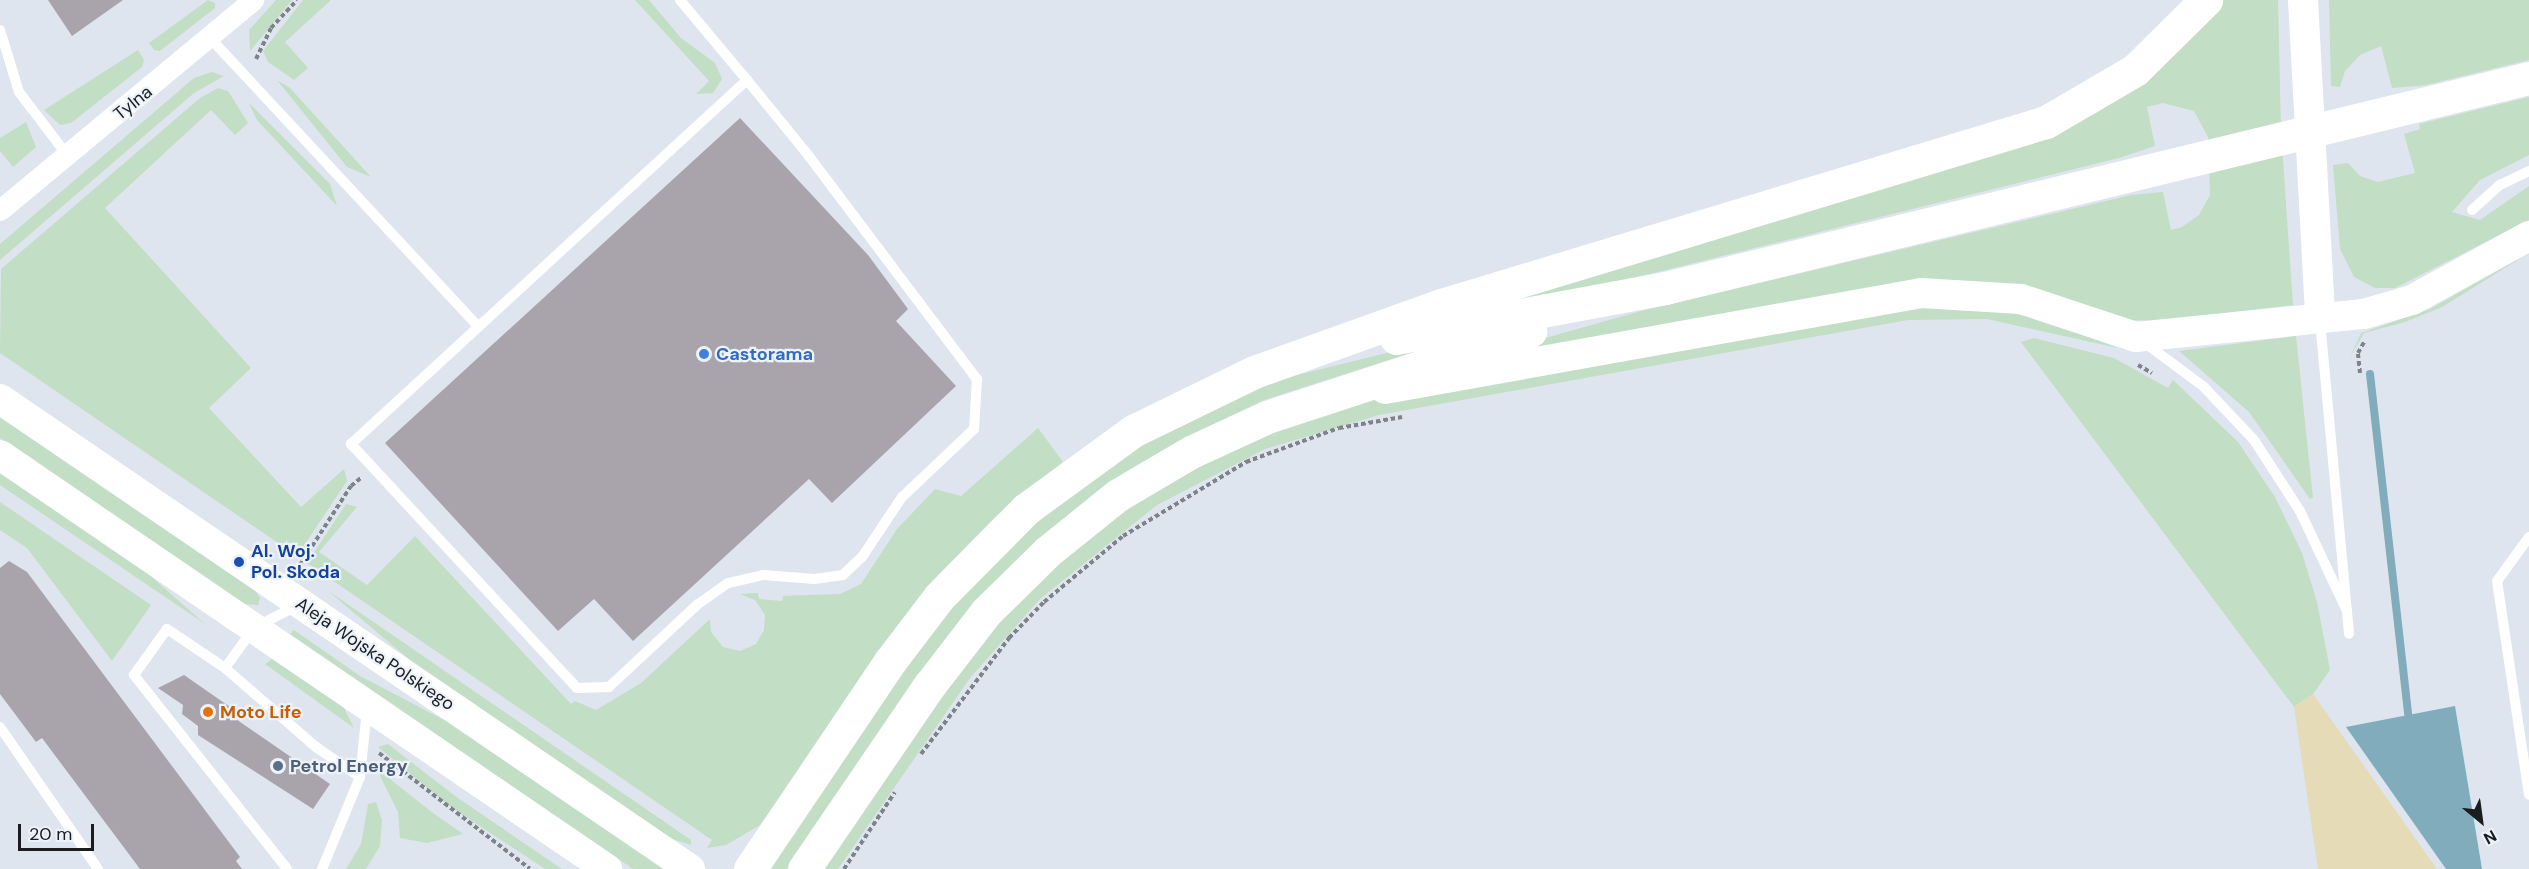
<!DOCTYPE html>
<html>
<head>
<meta charset="utf-8">
<style>
  body { margin:0 }
  #map { position:relative; width:2529px; height:869px; overflow:hidden; background:#dfe5ee; font-family:"DM Sans",sans-serif }
  div>[style] { position:absolute }
  [style*='--x'] { left:calc(var(--x)*1px); top:calc(var(--y)*1px); width:calc(var(--w)*1px); rotate:calc(var(--a)*1deg) }
  .green>* { inset:0; background:#c2dec5 }
  .sand>* { inset:0; background:#e5dbb6 }
  .water>* { inset:0; background:#81acbc }
  .stream>* { height:8px; margin:-4px; padding:0 4px; transform-origin:4px; border-radius:4px; background:#81acbc }
  .building>* { inset:0; background:#a9a4ac }
  .path>* { height:4px; margin-top:-2px; transform-origin:0; background:repeating-linear-gradient(90deg,#7e8289 0 4.5px,transparent 0 7.5px) }
  .lane>* { height:10px; margin:-5px; padding:0 5px; transform-origin:5px; border-radius:5px; background:#fff }
  .street>* { height:21px; margin:-10.5px; padding:0 10.5px; transform-origin:10.5px; border-radius:10.5px; background:#fff }
  .secondary>* { height:30px; margin:-15px; padding:0 15px; transform-origin:15px; border-radius:15px; background:#fff }
  .primary>* { height:33px; margin:-16.5px; padding:0 16.5px; transform-origin:16.5px; border-radius:16.5px; background:#fff }
  .dots>* { width:16px; height:16px; translate:-50% -50%; box-sizing:border-box; border:3px solid #ecf3fb; border-radius:50% }
  span { translate:-50% -50%; white-space:nowrap; text-align:center; line-height:1.15; -webkit-text-stroke:4.5px #ecf3fb; paint-order:stroke }
  .street-label { font-size:18px; color:#1a1d20 }
  .shop-label { font-size:18px; color:#366cbe; font-weight:700 }
  .left { translate:0 -50%; text-align:left }
  .transit-label { font-size:18px; color:#164399; font-weight:700 }
  .food-label { font-size:18px; color:#c56008; font-weight:700 }
  .service-label { font-size:18px; color:#4e5e75; font-weight:700 }
  .north { position:absolute; left:2451px; top:791px; width:60px; height:60px; -webkit-text-stroke:4px #ecf3fb; paint-order:stroke; rotate:151deg; font-size:16px; font-weight:700; line-height:24px; text-align:center; color:#1a1d20 }
  .north::after { content:''; display:block; margin:auto; width:21px; height:27px; background:#1a1d20; clip-path:polygon(50% 0,100% 100%,50% 72%,0 100%) }
  .scale { position:absolute; left:18px; top:824px; width:76px; height:27px; box-sizing:border-box; border:3px solid #1a1d20; border-top:0; padding-left:8px; font-size:18px; line-height:21px; white-space:nowrap; color:#1a1d20; -webkit-text-stroke:4px #ecf3fb; paint-order:stroke }
</style>
</head>
<body>
<div id="map">
  <div class="green">
    <i style="clip-path:polygon(208px 0,215px 3px,215px 8px,160px 51px,154px 50px,149px 43px)"></i>
    <i style="clip-path:polygon(276px 0,292px 0,250px 51px,249px 30px)"></i>
    <i style="clip-path:polygon(303px 0,331px 0,285px 42px,308px 68px,294px 80px,268px 62px,263px 51px)"></i>
    <i style="clip-path:polygon(635px 0,649px 0,681px 38px,715px 63px,722px 79px,713px 93px,696px 94px,709px 81px)"></i>
    <i style="clip-path:polygon(2223px 0,2278px 0,2281px 132px,2293px 305px,2161px 321px,2125px 320px,2024px 286px,1919px 279px,1486px 360px,1485px 355px,1641px 311px,2131px 195px,2163px 192px,2171px 230px,2182px 227px,2199px 215px,2210px 195px,2208px 137px,2194px 111px,2163px 103px,2147px 107px,2155px 146px,2119px 158px,1629px 279px,1473px 311px,2051px 135px,2098px 112px,2142px 83px,2181px 49px)"></i>
    <i style="clip-path:polygon(2329px 0,2529px 0,2529px 60px,2426px 85px,2392px 88px,2381px 46px,2360px 55px,2345px 71px,2340px 87px,2331px 86px)"></i>
    <i style="clip-path:polygon(138px 50px,144px 60px,142px 67px,71px 123px,60px 125px,44px 110px)"></i>
    <i style="clip-path:polygon(212px 72px,224px 76px,194px 93px,0 260px,0 244px,194px 78px)"></i>
    <i style="clip-path:polygon(277px 80px,290px 88px,371px 177px,347px 167px)"></i>
    <i style="clip-path:polygon(218px 88px,228px 91px,248px 123px,235px 135px,211px 110px,105px 208px,251px 368px,209px 408px,301px 507px,344px 469px,347px 481px,297px 556px,0 353px,1px 269px,200px 98px)"></i>
    <i style="clip-path:polygon(2529px 97px,2529px 155px,2480px 180px,2452px 212px,2480px 220px,2529px 186px,2529px 220px,2395px 288px,2375px 288px,2354px 277px,2340px 249px,2333px 165px,2348px 163px,2360px 176px,2378px 182px,2415px 173px,2404px 134px,2420px 129px,2419px 124px)"></i>
    <i style="clip-path:polygon(249px 103px,330px 184px,337px 206px,257px 120px)"></i>
    <i style="clip-path:polygon(26px 122px,36px 147px,13px 167px,0 151px,0 138px)"></i>
    <i style="clip-path:polygon(2529px 253px,2442px 307px,2405px 322px,2364px 333px,2350px 357px,2361px 333px,2430px 309px)"></i>
    <i style="clip-path:polygon(1912px 308px,1991px 309px,2042px 319px,2118px 348px,1987px 319px,1908px 320px,1379px 415px,1265px 449px,1157px 505px,1040px 599px,970px 678px,838px 869px,822px 869px,972px 651px,1036px 581px,1141px 497px,1247px 439px,1349px 404px)"></i>
    <i style="clip-path:polygon(1492px 327px,1264px 400px,1186px 437px,1129px 470px,914px 681px,787px 869px,767px 869px,939px 619px,1032px 523px,1120px 456px,1223px 400px,1281px 379px)"></i>
    <i style="clip-path:polygon(2296px 336px,2313px 498px,2310px 499px,2249px 412px,2179px 351px)"></i>
    <i style="clip-path:polygon(2034px 338px,2114px 358px,2168px 388px,2173px 380px,2238px 442px,2275px 497px,2302px 553px,2317px 602px,2330px 670px,2313px 694px,2294px 707px,2021px 342px)"></i>
    <i style="clip-path:polygon(0 416px,255px 590px,260px 598px,258px 605px,243px 604px,0 438px)"></i>
    <i style="clip-path:polygon(1038px 428px,1063px 462px,994px 518px,933px 580px,760px 825px,726px 845px,707px 848px,712px 840px,307px 563px,346px 504px,357px 507px,319px 552px,367px 585px,415px 536px,571px 704px,575px 701px,596px 710px,641px 683px,710px 619px,711px 632px,723px 647px,740px 651px,756px 644px,764px 630px,765px 615px,755px 600px,740px 594px,758px 593px,759px 599px,782px 601px,783px 596px,840px 594px,861px 584px,897px 529px,935px 489px,961px 496px)"></i>
    <i style="clip-path:polygon(0 472px,146px 572px,205px 624px,0 485px)"></i>
    <i style="clip-path:polygon(0 502px,151px 605px,112px 661px,27px 548px,0 530px)"></i>
    <i style="clip-path:polygon(327px 590px,691px 840px,691px 845px,672px 839px,411px 661px)"></i>
    <i style="clip-path:polygon(294px 630px,360px 676px,448px 722px,665px 869px,633px 869px,290px 634px)"></i>
    <i style="clip-path:polygon(272px 659px,343px 706px,354px 728px,265px 664px)"></i>
    <i style="clip-path:polygon(388px 744px,455px 796px,562px 869px,545px 869px,448px 805px,378px 747px)"></i>
    <i style="clip-path:polygon(376px 768px,433px 813px,463px 834px,427px 843px,400px 838px,398px 812px)"></i>
    <i style="clip-path:polygon(376px 802px,382px 820px,380px 846px,366px 869px,346px 869px,361px 844px,368px 804px)"></i>
  </div>
  <div class="sand">
    <i style="clip-path:polygon(2313px 694px,2437px 869px,2318px 869px,2294px 707px)"></i>
  </div>
  <div class="water">
    <i style="clip-path:polygon(2455px 706px,2482px 869px,2446px 869px,2346px 727px)"></i>
  </div>
  <div class="stream">
    <i style="--x:2370;--y:374;--w:342;--a:83.6"></i>
  </div>
  <div class="building">
    <i style="clip-path:polygon(48px 0,123px 0,72px 36px)"></i>
    <i style="clip-path:polygon(740px 118px,868px 255px,908px 309px,896px 321px,956px 386px,832px 503px,809px 479px,633px 641px,594px 599px,558px 631px,385px 443px)"></i>
    <i style="clip-path:polygon(9px 561px,27px 572px,240px 857px,236px 861px,242px 869px,140px 869px,42px 738px,36px 742px,0 694px,0 568px)"></i>
    <i style="clip-path:polygon(184px 675px,233px 709px,233px 717px,330px 784px,313px 809px,198px 735px,198px 726px,182px 714px,183px 705px,158px 688px)"></i>
  </div>
  <div class="path">
    <i style="--x:256;--y:59;--w:34;--a:-64"></i>
    <i style="--x:271;--y:28;--w:38;--a:-47"></i>
    <i style="--x:2138;--y:365;--w:16;--a:30"></i>
    <i style="--x:2360;--y:373;--w:20;--a:-96"></i>
    <i style="--x:2358;--y:353;--w:13;--a:-61"></i>
    <i style="--x:300;--y:565;--w:94;--a:-57.2"></i>
    <i style="--x:351;--y:486;--w:13;--a:-39"></i>
    <i style="--x:379;--y:753;--w:190;--a:37.5"></i>
    <i style="--x:921;--y:754;--w:146;--a:-52.8"></i>
    <i style="--x:1009;--y:638;--w:50;--a:-45.8"></i>
    <i style="--x:1044;--y:602;--w:103;--a:-39.9"></i>
    <i style="--x:1123;--y:536;--w:144;--a:-31"></i>
    <i style="--x:1246;--y:462;--w:99;--a:-20.1"></i>
    <i style="--x:1339;--y:428;--w:64;--a:-9.9"></i>
    <i style="--x:844;--y:869;--w:92;--a:-56.5"></i>
  </div>
  <div class="lane">
    <i style="--x:680;--y:0;--w:104;--a:50.1"></i>
    <i style="--x:747;--y:80;--w:92;--a:50.8"></i>
    <i style="--x:805;--y:151;--w:286;--a:53"></i>
    <i style="--x:977;--y:379;--w:50;--a:93.4"></i>
    <i style="--x:974;--y:429;--w:99;--a:136.6"></i>
    <i style="--x:902;--y:497;--w:72;--a:123.7"></i>
    <i style="--x:862;--y:557;--w:26;--a:137"></i>
    <i style="--x:843;--y:575;--w:29;--a:172"></i>
    <i style="--x:814;--y:579;--w:51;--a:-175.5"></i>
    <i style="--x:763;--y:575;--w:36;--a:167"></i>
    <i style="--x:728;--y:583;--w:37;--a:145"></i>
    <i style="--x:698;--y:604;--w:122;--a:137"></i>
    <i style="--x:609;--y:687;--w:32;--a:178"></i>
    <i style="--x:577;--y:688;--w:333;--a:-132.8"></i>
    <i style="--x:351;--y:444;--w:538;--a:-42.59"></i>
    <i style="--x:0;--y:30;--w:65;--a:73"></i>
    <i style="--x:19;--y:92;--w:81;--a:52.6"></i>
    <i style="--x:211;--y:39;--w:393;--a:47.1"></i>
    <i style="--x:2472;--y:210;--w:38;--a:-42"></i>
    <i style="--x:2500;--y:185;--w:32;--a:-26"></i>
    <i style="--x:2320;--y:321;--w:314;--a:84.7"></i>
    <i style="--x:2145;--y:343;--w:72;--a:36.6"></i>
    <i style="--x:2203;--y:386;--w:74;--a:46.6"></i>
    <i style="--x:2254;--y:440;--w:85;--a:57.1"></i>
    <i style="--x:2300;--y:511;--w:110;--a:64.8"></i>
    <i style="--x:2529;--y:537;--w:54;--a:126"></i>
    <i style="--x:2497;--y:581;--w:216;--a:81.5"></i>
    <i style="--x:298;--y:605;--w:50;--a:152.4"></i>
    <i style="--x:254;--y:628;--w:49;--a:125.9"></i>
    <i style="--x:225;--y:668;--w:121;--a:41"></i>
    <i style="--x:316;--y:747;--w:53;--a:34.3"></i>
    <i style="--x:360;--y:777;--w:100;--a:112.4"></i>
    <i style="--x:225;--y:668;--w:70;--a:-146.1"></i>
    <i style="--x:167;--y:629;--w:57;--a:125.7"></i>
    <i style="--x:134;--y:675;--w:247;--a:51.7"></i>
    <i style="--x:0;--y:727;--w:173;--a:55.4"></i>
    <i style="--x:360;--y:777;--w:68;--a:-84.1"></i>
  </div>
  <div class="street">
    <i style="--x:0;--y:210;--w:329;--a:-39.7"></i>
  </div>
  <div class="secondary">
    <i style="--x:2303;--y:0;--w:317;--a:86.9"></i>
    <i style="--x:1385;--y:389;--w:545;--a:-10.15"></i>
    <i style="--x:1921;--y:293;--w:100;--a:3.4"></i>
    <i style="--x:2021;--y:299;--w:121;--a:18.3"></i>
    <i style="--x:2136;--y:337;--w:229;--a:-5.8"></i>
    <i style="--x:2364;--y:314;--w:50;--a:-16.3"></i>
    <i style="--x:2412;--y:300;--w:133;--a:-28.7"></i>
    <i style="--x:0;--y:399;--w:835;--a:34.26"></i>
    <i style="--x:0;--y:455;--w:735;--a:34.3"></i>
  </div>
  <div class="primary">
    <i style="--x:1396;--y:338;--w:274;--a:-10.5"></i>
    <i style="--x:1665;--y:288;--w:889;--a:-13.66"></i>
    <i style="--x:750;--y:869;--w:252;--a:-56"></i>
    <i style="--x:891;--y:660;--w:79;--a:-52.7"></i>
    <i style="--x:939;--y:597;--w:124;--a:-45.3"></i>
    <i style="--x:1026;--y:509;--w:132;--a:-36.1"></i>
    <i style="--x:1133;--y:431;--w:135;--a:-26"></i>
    <i style="--x:1254;--y:372;--w:195;--a:-19.7"></i>
    <i style="--x:1438;--y:306;--w:635;--a:-16.84"></i>
    <i style="--x:2046;--y:122;--w:103;--a:-30.3"></i>
    <i style="--x:2135;--y:70;--w:100;--a:-44.6"></i>
    <i style="--x:804;--y:869;--w:222;--a:-55.7"></i>
    <i style="--x:929;--y:686;--w:93;--a:-52.4"></i>
    <i style="--x:986;--y:612;--w:86;--a:-44.5"></i>
    <i style="--x:1047;--y:552;--w:91;--a:-38.8"></i>
    <i style="--x:1118;--y:495;--w:85;--a:-30.5"></i>
    <i style="--x:1191;--y:452;--w:84;--a:-24.7"></i>
    <i style="--x:1267;--y:417;--w:277;--a:-18.1"></i>
  </div>
  <div class="dots">
    <i style="left:704px;top:354px;background:#3f7fe0"></i>
    <i style="left:239px;top:562px;background:#1a4fb4"></i>
    <i style="left:208px;top:712px;background:#e8710a"></i>
    <i style="left:278px;top:766px;background:#5c6f8a"></i>
  </div>
  <div class="street-label">
    <span style="left:133px;top:103px;rotate:-39deg">Tylna</span>
    <span style="left:375px;top:654px;rotate:34deg">Aleja Wojska Polskiego</span>
  </div>
  <div class="shop-label">
    <span class="left" style="left:716px;top:354px">Castorama</span>
  </div>
  <div class="transit-label">
    <span class="left" style="left:251px;top:562px">Al. Woj.<br>Pol. Skoda</span>
  </div>
  <div class="food-label">
    <span class="left" style="left:220px;top:712px">Moto Life</span>
  </div>
  <div class="service-label">
    <span class="left" style="left:290px;top:766px">Petrol Energy</span>
  </div>
  <div class="north">N</div>
  <div class="scale">20 m</div>
</div>
</body>
</html>
